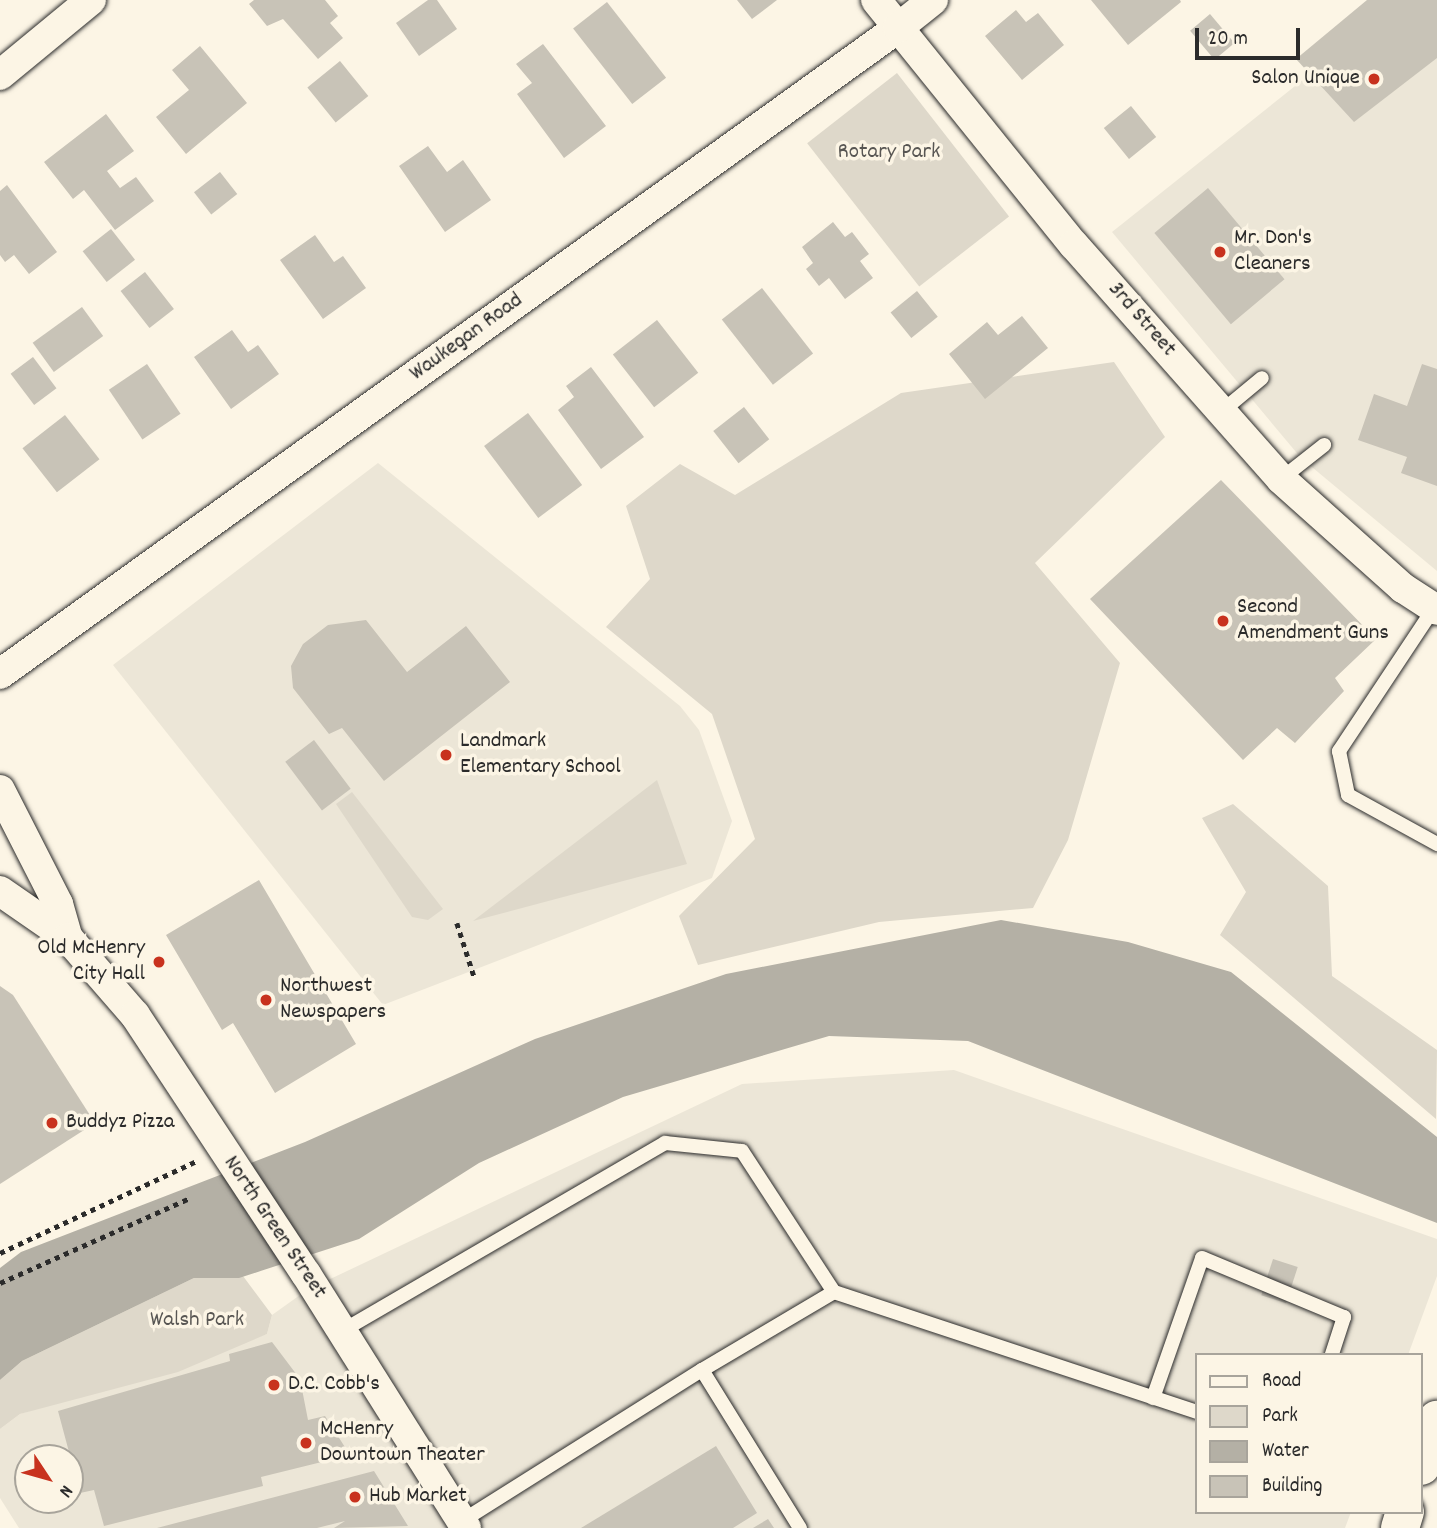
<!DOCTYPE html>
<html>
<head>
<meta charset="utf-8">
<style>
  body { margin:0 }
  #map { position:relative; width:1437px; height:1528px; overflow:hidden; background:#fcf5e5; font-family:Dekko,sans-serif }
  div>[style] { position:absolute }
  [style*='--x'] { left:calc(var(--x)*1px); top:calc(var(--y)*1px); width:calc(var(--w)*1px); rotate:calc(var(--a)*1deg) }
  .built>* { inset:0; background:#ece6d7 }
  .green>* { inset:0; background:#ded8ca; transform-origin:0 0 }
  .water>* { inset:0; background:#b4b0a5 }
  .building>* { inset:0; background:#c8c3b7; transform-origin:0 0 }
  .path>* { height:4.5px; margin-top:-2.25px; transform-origin:0; background:repeating-linear-gradient(90deg,#2b2b2b 0 5px,transparent 0 10px) }
  .roads { filter:drop-shadow(0 0 2px #2b2b2b) drop-shadow(0 0 2px #2b2b2b) }
  .service>* { height:14px; margin:-7px; padding:0 7px; transform-origin:7px; border-radius:7px; background:#fcf5e5 }
  .minor>* { height:30px; margin:-15px; padding:0 15px; transform-origin:15px; border-radius:15px; background:#fcf5e5 }
  .primary>* { height:38px; margin:-19px; padding:0 19px; transform-origin:19px; border-radius:19px; background:#fcf5e5 }
  .dots>* { width:19px; height:19px; translate:-50% -50%; box-sizing:border-box; border:4px solid #fcf5e5; border-radius:50% }
  span { translate:-50% -50%; white-space:nowrap; text-align:center; line-height:1.15; -webkit-text-stroke:7px #fcf5e5; paint-order:stroke }
  .poi-label { font-size:23px; color:#2b2b2b }
  .right { translate:-100% -50%; text-align:right }
  .left { translate:0 -50%; text-align:left }
  .park-label { font-size:23px; color:#585653 }
  .street-label { font-size:23px; color:#2b2b2b }
  .legend { position:absolute; left:1195px; top:1353px; width:228px; height:161px; box-sizing:border-box; background:#fcf5e5; border:2px solid #a8a49b; margin:0; padding:9px 12px; list-style:none; font-size:21px; color:#2b2b2b }
  .legend li { display:flex; align-items:center; gap:14px; height:35px }
  .legend b { width:35px; border:2px solid #a8a49b }
  .north { position:absolute; left:14px; top:1444px; width:70px; height:70px; box-sizing:border-box; background:#fcf5e5; border:2px solid #a8a49b; border-radius:50%; rotate:126deg; font-size:19px; font-weight:700; line-height:28px; text-align:center; color:#2b2b2b }
  .north::after { content:''; display:block; margin:auto; width:24px; height:32px; background:#c8321e; clip-path:polygon(50% 0,100% 100%,50% 72%,0 100%) }
  .scale { position:absolute; left:1195px; top:28px; width:105px; height:32px; box-sizing:border-box; border:4px solid #2b2b2b; border-top:0; padding-left:9px; font-size:21px; line-height:24px; white-space:nowrap; color:#2b2b2b; -webkit-text-stroke:5px #fcf5e5; paint-order:stroke }
</style>
</head>
<body>
<div id="map">
  <div class="built">
    <i style="clip-path:polygon(1403px 0,1437px 0,1437px 571px,1301px 458px,1112px 232px)"></i>
    <i style="clip-path:polygon(378px 463px,680px 706px,699px 730px,732px 821px,712px 878px,383px 1005px,113px 665px)"></i>
    <i style="clip-path:polygon(evenodd,954px 1070px,1437px 1239px,1437px 1276px,1408px 1355px,1197px 1355px,1197px 1512px,1351px 1512px,1345px 1528px,19px 1528px,0 1498px,0 1429px,20px 1414px,267px 1334px,272px 1315px,307px 1290px,742px 1084px,954px 1070px,28px 1458px,70px 1458px,70px 1500px,28px 1500px,28px 1458px)"></i>
  </div>
  <div class="green">
    <i style="left:897px;top:73px;width:182px;height:114px;rotate:52deg"></i>
    <i style="clip-path:polygon(1114px 362px,1165px 437px,1035px 563px,1120px 663px,1068px 840px,1033px 908px,879px 922px,698px 965px,679px 916px,755px 839px,712px 714px,606px 627px,650px 579px,626px 506px,680px 464px,735px 495px,901px 393px)"></i>
    <i style="clip-path:polygon(657px 780px,687px 864px,473px 921px)"></i>
    <i style="clip-path:polygon(352px 792px,443px 909px,428px 920px,412px 917px,336px 804px)"></i>
    <i style="clip-path:polygon(1233px 804px,1328px 886px,1332px 976px,1437px 1050px,1436px 1119px,1220px 935px,1246px 892px,1202px 818px)"></i>
    <i style="clip-path:polygon(243px 1276px,272px 1315px,267px 1334px,178px 1372px,20px 1414px,0 1429px,0 1380px,22px 1361px,194px 1278px)"></i>
  </div>
  <div class="water">
    <i style="clip-path:polygon(1001px 920px,1128px 942px,1231px 972px,1437px 1137px,1437px 1223px,968px 1041px,829px 1036px,623px 1097px,479px 1163px,359px 1239px,239px 1278px,194px 1278px,22px 1361px,0 1380px,0 1268px,21px 1252px,305px 1142px,535px 1039px,726px 974px)"></i>
  </div>
  <div class="building">
    <i style="clip-path:polygon(254px 0,325px 0,338px 16px,330px 23px,343px 38px,318px 59px,283px 19px,267px 26px,249px 4px)"></i>
    <i style="clip-path:polygon(428px 0,437px 0,457px 29px,419px 56px,396px 23px)"></i>
    <i style="clip-path:polygon(737px 0,777px 0,752px 19px)"></i>
    <i style="clip-path:polygon(1091px 0,1180px 0,1181px 2px,1128px 45px)"></i>
    <i style="clip-path:polygon(1367px 0,1437px 0,1437px 58px,1354px 122px,1296px 59px)"></i>
    <i style="left:607px;top:2px;width:96px;height:43px;rotate:52deg"></i>
    <i style="clip-path:polygon(1016px 10px,1026px 22px,1038px 13px,1064px 45px,1022px 80px,985px 36px)"></i>
    <i style="left:1210px;top:14px;width:38px;height:26px;rotate:50deg"></i>
    <i style="clip-path:polygon(543px 44px,606px 126px,564px 158px,517px 94px,532px 83px,516px 64px)"></i>
    <i style="clip-path:polygon(200px 46px,247px 103px,186px 154px,156px 117px,189px 90px,172px 70px)"></i>
    <i style="left:340px;top:61px;width:45px;height:42px;rotate:51deg"></i>
    <i style="left:1131px;top:106px;width:40px;height:35px;rotate:51deg"></i>
    <i style="clip-path:polygon(106px 114px,134px 151px,107px 171px,120px 188px,136px 177px,154px 201px,115px 230px,84px 190px,73px 199px,44px 162px)"></i>
    <i style="clip-path:polygon(428px 146px,447px 172px,463px 160px,491px 200px,445px 232px,399px 166px)"></i>
    <i style="left:220px;top:172px;width:28px;height:33px;rotate:52deg"></i>
    <i style="clip-path:polygon(7px 185px,57px 252px,29px 274px,14px 255px,5px 262px,0 255px,0 191px)"></i>
    <i style="left:1208px;top:188px;width:119px;height:70px;rotate:50deg"></i>
    <i style="clip-path:polygon(833px 222px,845px 237px,852px 232px,869px 254px,860px 261px,873px 278px,845px 299px,829px 278px,819px 286px,806px 269px,813px 263px,802px 247px)"></i>
    <i style="left:111px;top:229px;width:39px;height:36px;rotate:52deg"></i>
    <i style="clip-path:polygon(315px 235px,334px 262px,343px 256px,366px 288px,323px 319px,280px 260px)"></i>
    <i style="left:145px;top:272px;width:47px;height:31px;rotate:52deg"></i>
    <i style="left:762px;top:288px;width:83px;height:51px;rotate:52deg"></i>
    <i style="left:917px;top:291px;width:33px;height:34px;rotate:51deg"></i>
    <i style="left:82px;top:307px;width:36px;height:61px;rotate:54deg"></i>
    <i style="clip-path:polygon(1022px 316px,1048px 348px,985px 399px,949px 354px,987px 322px,998px 335px)"></i>
    <i style="left:657px;top:320px;width:67px;height:56px;rotate:52deg"></i>
    <i style="clip-path:polygon(232px 330px,248px 352px,258px 345px,279px 374px,231px 409px,194px 357px)"></i>
    <i style="left:33px;top:357px;width:39px;height:28px;rotate:53deg"></i>
    <i style="left:147px;top:364px;width:60px;height:46px;rotate:56deg"></i>
    <i style="clip-path:polygon(1422px 364px,1437px 369px,1437px 486px,1401px 473px,1407px 457px,1358px 440px,1374px 394px,1407px 406px)"></i>
    <i style="clip-path:polygon(591px 367px,644px 437px,601px 469px,558px 410px,574px 397px,566px 386px)"></i>
    <i style="left:744px;top:407px;width:41px;height:39px;rotate:52deg"></i>
    <i style="left:528px;top:413px;width:90px;height:55px;rotate:53deg"></i>
    <i style="left:65px;top:415px;width:56px;height:54px;rotate:52deg"></i>
    <i style="clip-path:polygon(1221px 480px,1376px 639px,1335px 678px,1344px 691px,1295px 743px,1277px 728px,1243px 760px,1090px 599px)"></i>
    <i style="clip-path:polygon(366px 620px,407px 672px,466px 626px,510px 682px,384px 781px,342px 728px,329px 734px,293px 688px,291px 666px,303px 644px,328px 625px)"></i>
    <i style="left:314px;top:740px;width:61px;height:36px;rotate:53deg"></i>
    <i style="clip-path:polygon(259px 880px,356px 1044px,275px 1093px,233px 1023px,222px 1030px,166px 935px)"></i>
    <i style="clip-path:polygon(0 986px,13px 995px,95px 1123px,0 1184px)"></i>
    <i style="left:1273px;top:1259px;width:26px;height:38px;rotate:18deg"></i>
    <i style="clip-path:polygon(272px 1342px,300px 1379px,308px 1420px,325px 1416px,350px 1455px,261px 1477px,263px 1486px,104px 1526px,94px 1490px,80px 1493px,58px 1411px,230px 1361px,229px 1354px)"></i>
    <i style="clip-path:polygon(716px 1446px,757px 1513px,733px 1528px,581px 1528px)"></i>
    <i style="clip-path:polygon(374px 1471px,408px 1526px,334px 1528px,345px 1521px,317px 1528px,157px 1528px)"></i>
    <i style="clip-path:polygon(768px 1519px,774px 1528px,753px 1528px)"></i>
  </div>
  <div class="path">
    <i style="--x:457;--y:923;--w:59;--a:72.2"></i>
    <i style="--x:0;--y:1253;--w:217;--a:-25.1"></i>
    <i style="--x:0;--y:1283;--w:208;--a:-24.1"></i>
  </div>
  <div class="roads">
    <div class="service">
      <i style="--x:1221;--y:412;--w:53;--a:-39.7"></i>
      <i style="--x:1281;--y:479;--w:55;--a:-38.3"></i>
      <i style="--x:1434;--y:608;--w:172;--a:123.6"></i>
      <i style="--x:1339;--y:751;--w:45;--a:78.4"></i>
      <i style="--x:1348;--y:795;--w:102;--a:28.8"></i>
      <i style="--x:342;--y:1331;--w:374;--a:-30.2"></i>
      <i style="--x:665;--y:1143;--w:77;--a:5.9"></i>
      <i style="--x:742;--y:1151;--w:168;--a:56.9"></i>
      <i style="--x:702;--y:1370;--w:186;--a:58.2"></i>
      <i style="--x:1153;--y:1398;--w:148;--a:-70.7"></i>
      <i style="--x:1202;--y:1258;--w:154;--a:22.6"></i>
      <i style="--x:1344;--y:1317;--w:40;--a:108"></i>
      <i style="--x:462;--y:1521;--w:284;--a:-32.2"></i>
      <i style="--x:702;--y:1370;--w:153;--a:-30.6"></i>
      <i style="--x:834;--y:1292;--w:382;--a:18.3"></i>
    </div>
    <div class="minor">
      <i style="--x:876;--y:0;--w:315;--a:51.1"></i>
      <i style="--x:1074;--y:245;--w:312;--a:48.5"></i>
      <i style="--x:1281;--y:479;--w:164;--a:41.8"></i>
      <i style="--x:1403;--y:588;--w:40;--a:32.9"></i>
      <i style="--x:0;--y:75;--w:118;--a:-39.5"></i>
      <i style="--x:0;--y:674;--w:1106;--a:-35.73"></i>
      <i style="--x:898;--y:28;--w:45;--a:-38.7"></i>
      <i style="--x:0;--y:790;--w:128;--a:63"></i>
      <i style="--x:58;--y:904;--w:35;--a:74"></i>
      <i style="--x:0;--y:891;--w:83;--a:34.7"></i>
      <i style="--x:68;--y:938;--w:102;--a:49"></i>
      <i style="--x:135;--y:1015;--w:310;--a:56.6"></i>
      <i style="--x:306;--y:1274;--w:300;--a:57.8"></i>
    </div>
    <div class="primary">
      <i style="--x:1421;--y:1466;--w:49;--a:-70.8"></i>
      <i style="--x:1400;--y:1528;--w:17;--a:-73"></i>
    </div>
  </div>
  <div class="dots">
    <i style="left:1374px;top:79px;background:#c8321e"></i>
    <i style="left:1220px;top:252px;background:#c8321e"></i>
    <i style="left:1223px;top:621px;background:#c8321e"></i>
    <i style="left:446px;top:755px;background:#c8321e"></i>
    <i style="left:159px;top:962px;background:#c8321e"></i>
    <i style="left:266px;top:1000px;background:#c8321e"></i>
    <i style="left:52px;top:1123px;background:#c8321e"></i>
    <i style="left:274px;top:1385px;background:#c8321e"></i>
    <i style="left:306px;top:1443px;background:#c8321e"></i>
    <i style="left:355px;top:1497px;background:#c8321e"></i>
  </div>
  <div class="poi-label">
    <span class="right" style="left:1360px;top:79px">Salon Unique</span>
    <span class="left" style="left:1234px;top:252px">Mr. Don's<br>Cleaners</span>
    <span class="left" style="left:1237px;top:621px">Second<br>Amendment Guns</span>
    <span class="left" style="left:460px;top:755px">Landmark<br>Elementary School</span>
    <span class="right" style="left:145px;top:962px">Old McHenry<br>City Hall</span>
    <span class="left" style="left:280px;top:1000px">Northwest<br>Newspapers</span>
    <span class="left" style="left:66px;top:1123px">Buddyz Pizza</span>
    <span class="left" style="left:288px;top:1385px">D.C. Cobb's</span>
    <span class="left" style="left:320px;top:1443px">McHenry<br>Downtown Theater</span>
    <span class="left" style="left:369px;top:1497px">Hub Market</span>
  </div>
  <div class="park-label">
    <span style="left:889px;top:153px">Rotary Park</span>
    <span style="left:197px;top:1321px">Walsh Park</span>
  </div>
  <div class="street-label">
    <span style="left:1141px;top:320px;rotate:49deg">3rd Street</span>
    <span style="left:467px;top:338px;rotate:-36deg">Waukegan Road</span>
    <span style="left:274px;top:1228px;rotate:56deg">North Green Street</span>
  </div>
  <ul class="legend">
  <li><b style="height:9px;background:#fcf5e5"></b>Road</li>
  <li><b style="height:19px;background:#ded8ca"></b>Park</li>
  <li><b style="height:19px;background:#b4b0a5"></b>Water</li>
  <li><b style="height:19px;background:#c8c3b7"></b>Building</li>
  </ul>
  <div class="north">N</div>
  <div class="scale">20 m</div>
</div>
</body>
</html>
